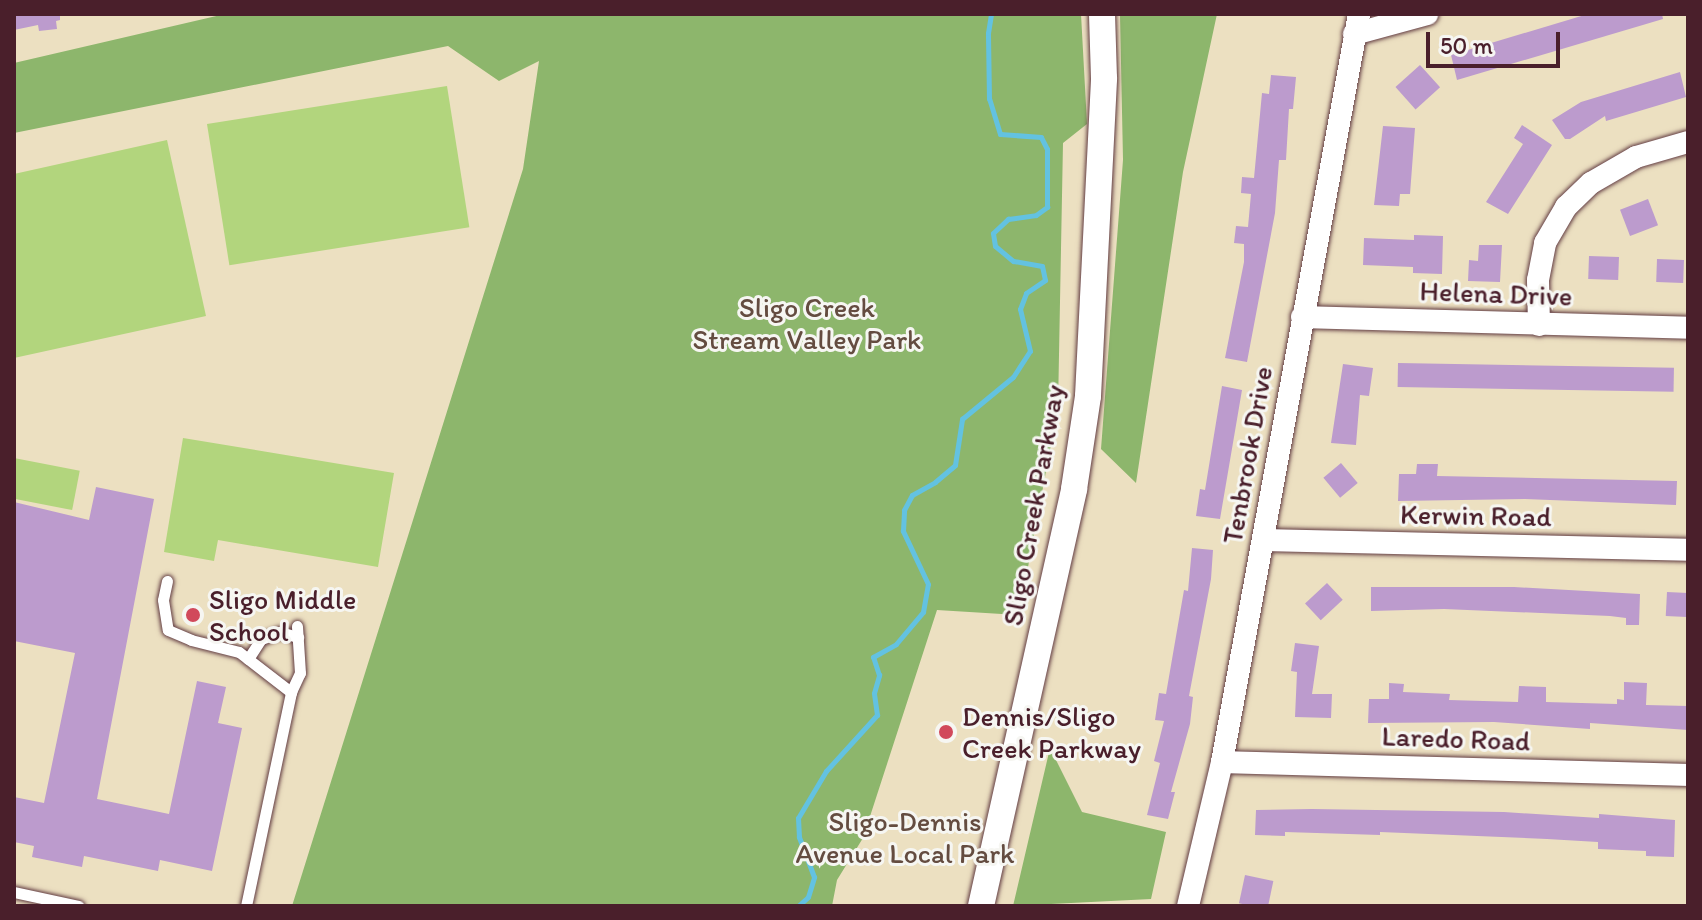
<!DOCTYPE html>
<html>
<head>
<meta charset="utf-8">
<style>
  body { margin:0 }
  #map { position:relative; width:1702px; height:920px; overflow:hidden; background:#ece0c1; font-family:Itim,sans-serif }
  div>[style] { position:absolute }
  [style*='--x'] { left:calc(var(--x)*1px); top:calc(var(--y)*1px); width:calc(var(--w)*1px); rotate:calc(var(--a)*1deg) }
  .green>* { inset:0; background:#b2d57d; transform-origin:0 0 }
  .forest>* { inset:0; background:#8db66c }
  .stream>* { height:5px; margin:-2.5px; padding:0 2.5px; transform-origin:2.5px; border-radius:2.5px; background:#63c2e1 }
  .building>* { inset:0; background:#bc9bcd; transform-origin:0 0 }
  .roads { filter:drop-shadow(0 0 2px #623c42) drop-shadow(0 0 2px #623c42) }
  .service>* { height:11px; margin:-5.5px; padding:0 5.5px; transform-origin:5.5px; border-radius:5.5px; background:#fff }
  .minor>* { height:22px; margin:-11px; padding:0 11px; transform-origin:11px; border-radius:11px; background:#fff }
  .tertiary>* { height:26px; margin:-13px; padding:0 13px; transform-origin:13px; border-radius:13px; background:#fff }
  .dots>* { width:22px; height:22px; translate:-50% -50%; box-sizing:border-box; border:4px solid #f6f6f2; border-radius:50% }
  span { translate:-50% -50%; white-space:nowrap; text-align:center; line-height:1.15; -webkit-text-stroke:6px #f6f6f2; paint-order:stroke }
  .street-label { font-size:28px; color:#4a1f2b }
  .park-label { font-size:28px; color:#644c40 }
  .poi-label { font-size:28px; color:#4a1f2b }
  .left { translate:0 -50%; text-align:left }
  .frame { position:absolute; inset:0; border:16px solid #4a1f2b; pointer-events:none }
  .scale { position:absolute; left:1426px; top:32px; width:134px; height:36px; box-sizing:border-box; border:4px solid #4a1f2b; border-top:0; padding-left:10px; font-size:24px; line-height:28px; white-space:nowrap; color:#4a1f2b; -webkit-text-stroke:6px #f6f6f2; paint-order:stroke }
</style>
</head>
<body>
<div id="map">
  <div class="green">
    <i style="left:447px;top:86px;width:143px;height:243px;rotate:81deg"></i>
    <i style="clip-path:polygon(167px 140px,206px 316px,14px 358px,14px 174px)"></i>
    <i style="clip-path:polygon(183px 438px,394px 473px,378px 567px,218px 540px,214px 561px,164px 552px)"></i>
    <i style="left:14px;top:458px;width:67px;height:40px;rotate:11deg"></i>
  </div>
  <div class="forest">
    <i style="clip-path:polygon(225px 14px,1081px 14px,1087px 124px,1063px 143px,1058px 408px,1019px 615px,937px 610px,863px 838px,837px 880px,832px 906px,292px 906px,523px 169px,539px 61px,499px 81px,448px 46px,14px 133px,14px 63px)"></i>
    <i style="clip-path:polygon(1120px 14px,1217px 14px,1183px 172px,1136px 483px,1101px 449px,1123px 160px)"></i>
    <i style="clip-path:polygon(1050px 748px,1082px 812px,1166px 832px,1151px 899px,1013px 906px)"></i>
  </div>
  <div class="stream">
    <i style="--x:798;--y:906;--w:13;--a:-42"></i>
    <i style="--x:808;--y:897;--w:21;--a:-73"></i>
    <i style="--x:814;--y:877;--w:43;--a:-110.6"></i>
    <i style="--x:799;--y:837;--w:19;--a:-93"></i>
    <i style="--x:798;--y:818;--w:55;--a:-59.2"></i>
    <i style="--x:826;--y:771;--w:76;--a:-47.7"></i>
    <i style="--x:877;--y:715;--w:22;--a:-98"></i>
    <i style="--x:874;--y:693;--w:19;--a:-74"></i>
    <i style="--x:879;--y:675;--w:19;--a:-108"></i>
    <i style="--x:873;--y:657;--w:26;--a:-29"></i>
    <i style="--x:896;--y:644;--w:42;--a:-49.8"></i>
    <i style="--x:923;--y:612;--w:28;--a:-80"></i>
    <i style="--x:928;--y:584;--w:59;--a:-115.3"></i>
    <i style="--x:903;--y:531;--w:21;--a:-87"></i>
    <i style="--x:904;--y:510;--w:17;--a:-62"></i>
    <i style="--x:912;--y:495;--w:26;--a:-29"></i>
    <i style="--x:935;--y:482;--w:26;--a:-40"></i>
    <i style="--x:955;--y:465;--w:47;--a:-81.3"></i>
    <i style="--x:962;--y:419;--w:66;--a:-39.5"></i>
    <i style="--x:1013;--y:377;--w:31;--a:-57"></i>
    <i style="--x:1030;--y:351;--w:43;--a:-103.4"></i>
    <i style="--x:1020;--y:309;--w:17;--a:-69"></i>
    <i style="--x:1026;--y:293;--w:23;--a:-34"></i>
    <i style="--x:1045;--y:280;--w:14;--a:-102"></i>
    <i style="--x:1042;--y:266;--w:29;--a:-170"></i>
    <i style="--x:1013;--y:261;--w:23;--a:-140"></i>
    <i style="--x:995;--y:246;--w:13;--a:-99"></i>
    <i style="--x:993;--y:233;--w:21;--a:-43"></i>
    <i style="--x:1008;--y:219;--w:28;--a:-8"></i>
    <i style="--x:1036;--y:215;--w:14;--a:-36"></i>
    <i style="--x:1047;--y:207;--w:58;--a:-90"></i>
    <i style="--x:1047;--y:149;--w:13;--a:-117"></i>
    <i style="--x:1041;--y:137;--w:41;--a:-175.8"></i>
    <i style="--x:1000;--y:134;--w:37;--a:-107"></i>
    <i style="--x:989;--y:99;--w:66;--a:-90.9"></i>
    <i style="--x:988;--y:33;--w:19;--a:-81"></i>
  </div>
  <div class="building">
    <i style="clip-path:polygon(14px 14px,60px 14px,60px 20px,56px 21px,57px 29px,39px 31px,38px 25px,14px 30px)"></i>
    <i style="clip-path:polygon(1588px 14px,1662px 14px,1663px 19px,1457px 80px,1451px 55px)"></i>
    <i style="left:1420px;top:65px;width:30px;height:33px;rotate:48deg"></i>
    <i style="clip-path:polygon(1680px 72px,1686px 97px,1606px 121px,1605px 116px,1570px 139px,1565px 139px,1552px 120px,1581px 102px)"></i>
    <i style="clip-path:polygon(1271px 75px,1296px 77px,1293px 109px,1289px 109px,1286px 160px,1279px 160px,1275px 213px,1247px 362px,1225px 358px,1244px 262px,1244px 244px,1234px 243px,1236px 226px,1248px 227px,1251px 194px,1241px 193px,1242px 177px,1254px 178px,1262px 93px,1269px 94px)"></i>
    <i style="clip-path:polygon(1522px 125px,1552px 145px,1508px 214px,1486px 202px,1523px 144px,1514px 138px)"></i>
    <i style="clip-path:polygon(1383px 126px,1415px 128px,1410px 194px,1400px 194px,1399px 206px,1374px 205px)"></i>
    <i style="left:1648px;top:199px;width:28px;height:30px;rotate:69deg"></i>
    <i style="clip-path:polygon(1414px 235px,1443px 236px,1442px 274px,1413px 273px,1413px 267px,1363px 265px,1364px 238px,1414px 240px)"></i>
    <i style="clip-path:polygon(1479px 245px,1502px 245px,1500px 282px,1468px 281px,1469px 260px,1478px 261px)"></i>
    <i style="left:1589px;top:256px;width:30px;height:23px;rotate:2deg"></i>
    <i style="left:1657px;top:259px;width:27px;height:23px;rotate:2deg"></i>
    <i style="left:1398px;top:363px;width:276px;height:24px;rotate:1deg"></i>
    <i style="clip-path:polygon(1343px 364px,1373px 368px,1369px 396px,1360px 395px,1356px 445px,1331px 443px)"></i>
    <i style="clip-path:polygon(1222px 386px,1242px 390px,1220px 519px,1196px 516px,1200px 489px,1205px 490px)"></i>
    <i style="left:1341px;top:463px;width:26px;height:23px;rotate:50deg"></i>
    <i style="clip-path:polygon(1417px 464px,1438px 464px,1437px 476px,1677px 481px,1676px 505px,1525px 499px,1398px 501px,1399px 474px,1416px 474px)"></i>
    <i style="clip-path:polygon(96px 487px,154px 499px,97px 799px,169px 814px,197px 681px,226px 687px,218px 723px,242px 728px,212px 871px,160px 860px,158px 871px,84px 856px,82px 867px,32px 857px,34px 846px,14px 842px,14px 797px,44px 803px,75px 653px,14px 641px,14px 502px,89px 520px)"></i>
    <i style="clip-path:polygon(1192px 548px,1213px 550px,1211px 579px,1189px 696px,1193px 697px,1190px 724px,1171px 792px,1175px 792px,1168px 819px,1147px 815px,1160px 763px,1154px 761px,1164px 721px,1155px 720px,1159px 693px,1166px 694px,1184px 590px,1188px 591px)"></i>
    <i style="left:1327px;top:583px;width:23px;height:30px;rotate:47deg"></i>
    <i style="clip-path:polygon(1371px 587px,1514px 587px,1640px 594px,1639px 625px,1626px 625px,1626px 618px,1610px 616px,1444px 609px,1371px 611px)"></i>
    <i style="left:1667px;top:592px;width:21px;height:24px;rotate:3deg"></i>
    <i style="clip-path:polygon(1295px 643px,1319px 646px,1312px 694px,1332px 694px,1331px 718px,1295px 717px,1297px 672px,1291px 671px)"></i>
    <i style="clip-path:polygon(1624px 682px,1647px 683px,1646px 705px,1688px 706px,1688px 730px,1590px 723px,1590px 729px,1494px 722px,1368px 723px,1369px 699px,1389px 699px,1389px 683px,1404px 684px,1403px 692px,1450px 694px,1449px 700px,1518px 702px,1519px 686px,1546px 687px,1546px 702px,1617px 704px,1617px 699px,1624px 700px)"></i>
    <i style="clip-path:polygon(1312px 809px,1504px 812px,1599px 818px,1599px 814px,1675px 820px,1674px 857px,1646px 856px,1646px 851px,1598px 849px,1598px 842px,1547px 839px,1380px 832px,1380px 835px,1285px 832px,1285px 836px,1255px 835px,1256px 810px)"></i>
    <i style="left:1245px;top:875px;width:29px;height:29px;rotate:12deg"></i>
  </div>
  <div class="roads">
    <div class="service">
      <i style="--x:167;--y:581;--w:19;--a:102"></i>
      <i style="--x:163;--y:600;--w:30;--a:81"></i>
      <i style="--x:168;--y:630;--w:25;--a:23"></i>
      <i style="--x:191;--y:640;--w:49;--a:14"></i>
      <i style="--x:239;--y:652;--w:66;--a:37.6"></i>
      <i style="--x:291;--y:692;--w:21;--a:-65"></i>
      <i style="--x:300;--y:673;--w:47;--a:-93.7"></i>
      <i style="--x:248;--y:659;--w:24;--a:-57"></i>
      <i style="--x:261;--y:639;--w:20;--a:-20"></i>
      <i style="--x:280;--y:632;--w:19;--a:16"></i>
      <i style="--x:14;--y:892;--w:66;--a:12.2"></i>
      <i style="--x:246;--y:906;--w:219;--a:-78.1"></i>
    </div>
    <div class="minor">
      <i style="--x:1354;--y:34;--w:76;--a:-15.3"></i>
      <i style="--x:1302;--y:317;--w:386;--a:1.6"></i>
      <i style="--x:1539;--y:325;--w:45;--a:-91.3"></i>
      <i style="--x:1538;--y:280;--w:38;--a:-79"></i>
      <i style="--x:1545;--y:243;--w:42;--a:-59.7"></i>
      <i style="--x:1566;--y:207;--w:35;--a:-44"></i>
      <i style="--x:1591;--y:183;--w:52;--a:-30"></i>
      <i style="--x:1636;--y:157;--w:54;--a:-16.1"></i>
      <i style="--x:1263;--y:540;--w:425;--a:1.3"></i>
      <i style="--x:1222;--y:762;--w:466;--a:1.6"></i>
      <i style="--x:1188;--y:906;--w:148;--a:-76.7"></i>
      <i style="--x:1222;--y:762;--w:760;--a:-79.62"></i>
    </div>
    <div class="tertiary">
      <i style="--x:981;--y:906;--w:427;--a:-77.4"></i>
      <i style="--x:1074;--y:489;--w:94;--a:-81.4"></i>
      <i style="--x:1088;--y:396;--w:318;--a:-87.1"></i>
      <i style="--x:1104;--y:78;--w:64;--a:-91.8"></i>
    </div>
  </div>
  <div class="dots">
    <i style="left:193px;top:615px;background:#d1495b"></i>
    <i style="left:946px;top:732px;background:#d1495b"></i>
  </div>
  <div class="street-label">
    <span style="left:1496px;top:293px;rotate:2deg">Helena Drive</span>
    <span style="left:1247px;top:455px;rotate:-80deg">Tenbrook Drive</span>
    <span style="left:1033px;top:505px;rotate:-80deg">Sligo Creek Parkway</span>
    <span style="left:1476px;top:515px;rotate:1deg">Kerwin Road</span>
    <span style="left:1456px;top:738px;rotate:2deg">Laredo Road</span>
  </div>
  <div class="park-label">
    <span style="left:807px;top:323px">Sligo Creek<br>Stream Valley Park</span>
    <span style="left:905px;top:837px">Sligo-Dennis<br>Avenue Local Park</span>
  </div>
  <div class="poi-label">
    <span class="left" style="left:209px;top:615px">Sligo Middle<br>School</span>
    <span class="left" style="left:962px;top:732px">Dennis/Sligo<br>Creek Parkway</span>
  </div>
  <div class="frame"></div>
  <div class="scale">50 m</div>
</div>
</body>
</html>
